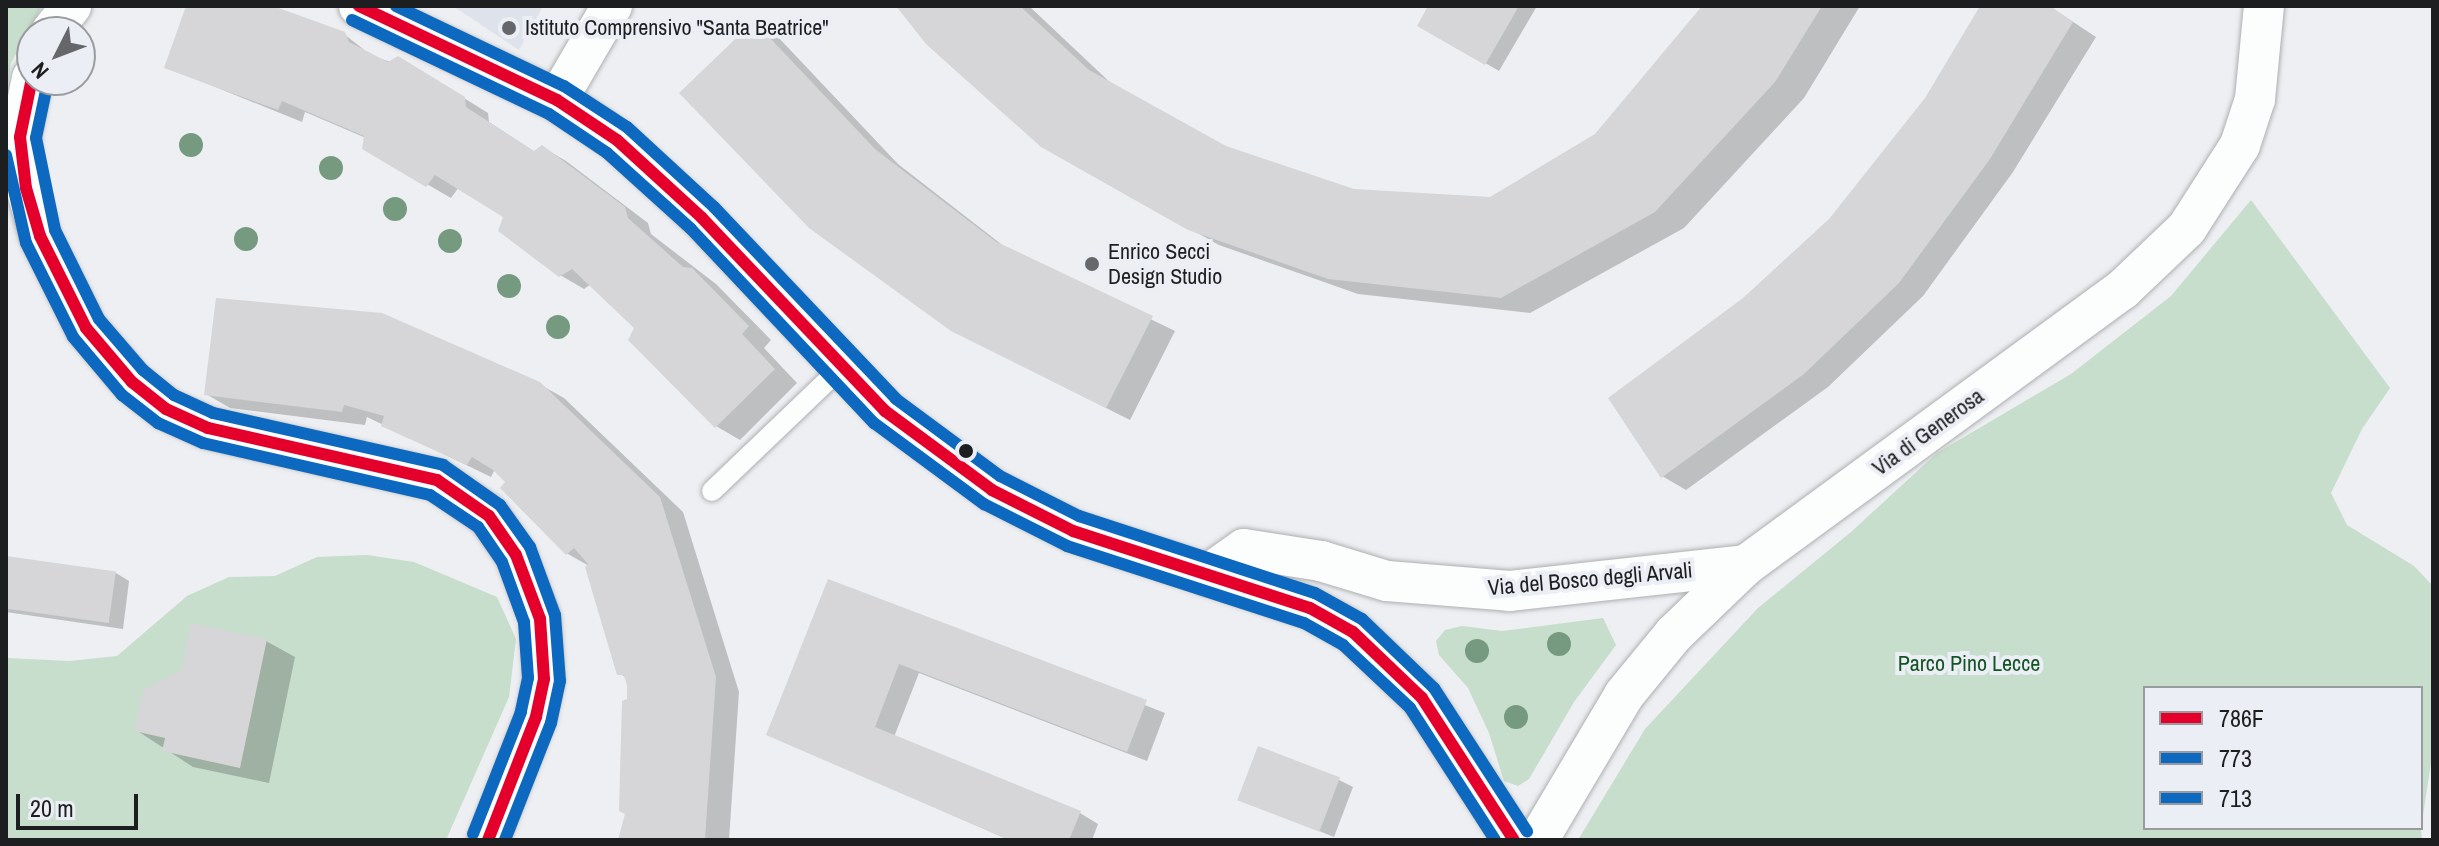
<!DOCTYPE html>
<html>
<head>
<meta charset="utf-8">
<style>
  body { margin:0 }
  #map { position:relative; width:2439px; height:846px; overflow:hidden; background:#edeff2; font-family:"Archivo Narrow",sans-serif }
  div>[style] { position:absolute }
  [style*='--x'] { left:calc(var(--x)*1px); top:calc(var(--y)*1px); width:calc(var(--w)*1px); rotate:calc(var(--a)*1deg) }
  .built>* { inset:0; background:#dee3eb }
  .green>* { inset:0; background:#c6decb }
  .shadow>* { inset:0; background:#0003 }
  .building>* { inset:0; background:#d6d5d7; transform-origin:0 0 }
  .roads { filter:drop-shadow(0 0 2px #aeafb1) drop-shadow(0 0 2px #aeafb1) }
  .service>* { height:20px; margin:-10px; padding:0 10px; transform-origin:10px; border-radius:10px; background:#fcfdfd }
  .minor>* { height:40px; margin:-20px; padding:0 20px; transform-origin:20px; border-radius:20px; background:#fcfdfd }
  .bus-1>* { height:12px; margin:-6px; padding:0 6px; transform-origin:6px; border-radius:6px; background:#e4002b }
  .bus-2>* { height:12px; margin:-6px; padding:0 6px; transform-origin:6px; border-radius:6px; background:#0c69bf }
  .bus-3>* { height:12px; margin:-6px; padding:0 6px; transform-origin:6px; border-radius:6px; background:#0c69bf }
  .trees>* { width:24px; height:24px; margin:-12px; border-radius:50%; background:#769a80 }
  .dots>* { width:22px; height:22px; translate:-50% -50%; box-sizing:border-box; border:4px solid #ebeef4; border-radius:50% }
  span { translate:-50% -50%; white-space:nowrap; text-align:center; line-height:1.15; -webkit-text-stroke:8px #ebeef4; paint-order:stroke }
  .poi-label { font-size:22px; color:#1d1e20 }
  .left { translate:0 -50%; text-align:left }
  .street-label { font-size:22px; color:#1d1e20 }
  .park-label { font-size:22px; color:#145423 }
  .frame { position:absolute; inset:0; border:8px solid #1d1e20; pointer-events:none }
  .legend { position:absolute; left:2143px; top:686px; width:280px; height:144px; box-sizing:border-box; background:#ebeef4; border:2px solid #999b9f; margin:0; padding:10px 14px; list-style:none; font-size:24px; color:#1d1e20 }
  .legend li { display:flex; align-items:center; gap:16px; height:40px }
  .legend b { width:40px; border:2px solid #999b9f }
  .north { position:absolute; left:16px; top:16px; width:80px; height:80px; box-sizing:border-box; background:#ebeef4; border:2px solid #999b9f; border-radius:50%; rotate:228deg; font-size:22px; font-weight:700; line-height:32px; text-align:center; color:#1d1e20 }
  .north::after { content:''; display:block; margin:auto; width:28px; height:36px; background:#66676a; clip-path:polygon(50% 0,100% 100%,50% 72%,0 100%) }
  .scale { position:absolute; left:16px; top:794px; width:122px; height:36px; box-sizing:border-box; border:4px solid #1d1e20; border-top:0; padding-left:10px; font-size:24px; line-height:28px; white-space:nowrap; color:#1d1e20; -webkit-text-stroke:6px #ebeef4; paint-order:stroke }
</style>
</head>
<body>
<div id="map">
  <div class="built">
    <i style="clip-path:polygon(453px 6px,543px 6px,519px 50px)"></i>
  </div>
  <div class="green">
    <i style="clip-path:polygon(6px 6px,42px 6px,11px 63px,6px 98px)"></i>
    <i style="clip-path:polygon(2251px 200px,2390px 388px,2362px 429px,2331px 493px,2347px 525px,2414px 566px,2433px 586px,2433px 750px,2421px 828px,2421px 688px,2145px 688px,2145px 828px,2421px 828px,2422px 840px,1578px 840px,1645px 729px,1758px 608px,1851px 532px,1937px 453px,2071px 374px,2171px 296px)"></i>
    <i style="clip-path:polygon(367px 555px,414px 562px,497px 597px,516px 639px,509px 697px,446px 840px,6px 840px,6px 658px,70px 661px,117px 656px,187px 596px,229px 577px,275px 576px,317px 557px)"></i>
    <i style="clip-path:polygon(1603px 618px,1616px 645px,1574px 702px,1529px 779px,1518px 786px,1504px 781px,1489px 733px,1468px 688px,1439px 655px,1436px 641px,1445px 630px,1462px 626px,1502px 631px)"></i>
  </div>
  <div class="shadow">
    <i style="clip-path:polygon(188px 6px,240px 6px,344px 34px,372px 56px,422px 72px,488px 113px,489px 122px,535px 152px,542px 147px,566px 161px,648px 223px,651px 234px,716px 284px,771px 340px,764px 348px,797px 383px,740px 440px,716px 426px,637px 328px,591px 284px,584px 289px,560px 275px,506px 216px,459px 187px,451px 198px,364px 148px,366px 138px,305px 112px,302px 122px,166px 67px)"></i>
    <i style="clip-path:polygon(899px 6px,1029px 6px,1115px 87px,1225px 148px,1353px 191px,1491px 199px,1597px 135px,1704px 6px,1860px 6px,1804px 98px,1684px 228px,1530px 313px,1358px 294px,1219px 245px,1072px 163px)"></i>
    <i style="clip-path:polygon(1431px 6px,1537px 6px,1499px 71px,1420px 25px)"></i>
    <i style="clip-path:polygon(1983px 6px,2049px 6px,2096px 37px,2013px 172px,1923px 296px,1828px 387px,1686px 490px,1662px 476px,1745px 300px,1830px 220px,1927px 99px)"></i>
    <i style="clip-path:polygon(755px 23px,778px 37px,898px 164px,1010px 251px,1175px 331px,1130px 420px,977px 343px)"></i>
    <i style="clip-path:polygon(539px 384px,564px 398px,683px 512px,739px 692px,729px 840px,619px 840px,628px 814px,627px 678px,619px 673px,589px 566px,568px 554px,495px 469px,491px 477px,367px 417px,365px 425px,230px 408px,206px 394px)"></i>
    <i style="clip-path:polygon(6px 558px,116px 573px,129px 581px,123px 629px,6px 612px)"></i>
    <i style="clip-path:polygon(829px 581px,1165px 713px,1147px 761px,919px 673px,894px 737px,1080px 813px,1098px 824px,1092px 840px,1009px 840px,768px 734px)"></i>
    <i style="clip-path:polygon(266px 641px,295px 657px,269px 783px,193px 767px,136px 730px)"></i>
    <i style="clip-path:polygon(1339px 780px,1353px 787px,1334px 837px,1240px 799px)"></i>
  </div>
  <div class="building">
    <i style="clip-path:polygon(186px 6px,273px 6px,345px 32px,349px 42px,388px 62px,398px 56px,465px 97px,466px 107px,534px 151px,542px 145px,625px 207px,628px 218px,683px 267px,692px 268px,749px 326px,742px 334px,775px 369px,715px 428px,628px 340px,634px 328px,572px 269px,559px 277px,498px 231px,503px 217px,435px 175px,426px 187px,362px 149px,364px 136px,282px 101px,278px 110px,164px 68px)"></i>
    <i style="clip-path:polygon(896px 6px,1020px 6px,1089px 70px,1226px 146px,1354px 189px,1490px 197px,1595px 134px,1702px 6px,1822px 6px,1775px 82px,1655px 212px,1501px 298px,1328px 279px,1188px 230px,1041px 147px,926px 44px)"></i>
    <i style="clip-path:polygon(1428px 6px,1519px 6px,1485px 65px,1417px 26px)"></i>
    <i style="clip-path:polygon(1980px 6px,2050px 6px,2073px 22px,1990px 159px,1899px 283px,1804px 374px,1661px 478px,1608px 398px,1743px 298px,1829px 219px,1925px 98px)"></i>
    <i style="clip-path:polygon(754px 21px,875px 149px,995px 241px,1153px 316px,1106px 408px,951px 331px,809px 228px,679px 93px)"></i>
    <i style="clip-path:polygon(216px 298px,382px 313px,540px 382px,660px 497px,716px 677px,705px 840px,618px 840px,625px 814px,619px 811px,622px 701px,627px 699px,627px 686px,624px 675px,617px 675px,585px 567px,588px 564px,574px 548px,566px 555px,500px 488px,505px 482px,493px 470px,472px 457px,467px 465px,381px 426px,384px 416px,344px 405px,342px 412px,204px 395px)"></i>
    <i style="left:6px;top:556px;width:111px;height:52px;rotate:8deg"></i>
    <i style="clip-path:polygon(828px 579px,1147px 700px,1127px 752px,899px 664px,875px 727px,1081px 811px,1069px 840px,1009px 840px,766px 735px)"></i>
    <i style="clip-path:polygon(191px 623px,267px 639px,240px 768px,162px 751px,165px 738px,134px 731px,143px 690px,181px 670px)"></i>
    <i style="left:1258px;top:746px;width:88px;height:58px;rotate:21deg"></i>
  </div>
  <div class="roads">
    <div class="service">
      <i style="--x:712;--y:491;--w:181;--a:-43.7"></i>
    </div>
    <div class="minor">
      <i style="--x:359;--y:6;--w:219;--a:25.4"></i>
      <i style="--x:557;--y:100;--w:72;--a:33.7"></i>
      <i style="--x:617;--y:140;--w:115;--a:42.5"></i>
      <i style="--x:702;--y:218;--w:266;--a:46.5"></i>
      <i style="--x:885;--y:411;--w:133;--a:36.4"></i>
      <i style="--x:992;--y:490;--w:91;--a:26.8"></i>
      <i style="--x:1073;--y:531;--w:249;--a:18"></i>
      <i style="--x:1310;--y:608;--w:49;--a:29.2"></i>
      <i style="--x:1353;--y:632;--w:95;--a:43.7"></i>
      <i style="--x:1422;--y:698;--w:169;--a:57.1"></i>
      <i style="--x:51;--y:32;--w:33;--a:-52"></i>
      <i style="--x:32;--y:78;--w:60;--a:101.5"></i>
      <i style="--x:20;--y:137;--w:51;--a:83.3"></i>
      <i style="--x:26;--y:188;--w:50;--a:73.7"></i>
      <i style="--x:40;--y:236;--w:103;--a:63.4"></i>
      <i style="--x:86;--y:328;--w:71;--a:49.6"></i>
      <i style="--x:132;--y:382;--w:43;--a:38.5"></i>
      <i style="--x:166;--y:409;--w:46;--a:24.3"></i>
      <i style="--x:208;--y:428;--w:235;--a:12.8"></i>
      <i style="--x:437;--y:480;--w:63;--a:34.7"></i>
      <i style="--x:489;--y:516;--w:47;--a:55.3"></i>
      <i style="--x:516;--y:555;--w:68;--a:69.4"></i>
      <i style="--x:540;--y:619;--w:60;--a:86.2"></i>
      <i style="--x:544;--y:679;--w:39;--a:102"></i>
      <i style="--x:536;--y:717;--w:132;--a:111.3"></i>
      <i style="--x:557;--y:100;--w:109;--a:-59.7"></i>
      <i style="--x:1207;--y:575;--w:45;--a:-35.1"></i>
      <i style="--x:1244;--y:549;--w:78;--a:8.9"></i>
      <i style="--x:1321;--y:561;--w:69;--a:16.9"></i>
      <i style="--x:1387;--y:581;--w:123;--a:4.6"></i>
      <i style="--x:1510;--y:591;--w:237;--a:-6.3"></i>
      <i style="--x:1538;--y:840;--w:169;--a:-59.3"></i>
      <i style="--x:1624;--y:695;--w:79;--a:-50.7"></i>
      <i style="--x:1674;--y:634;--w:100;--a:-43.8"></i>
      <i style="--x:1746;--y:565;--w:466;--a:-36.2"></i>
      <i style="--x:2122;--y:290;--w:90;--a:-43.6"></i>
      <i style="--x:2187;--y:228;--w:98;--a:-57.4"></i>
      <i style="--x:2240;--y:145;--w:48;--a:-71.9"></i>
      <i style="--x:2255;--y:99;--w:93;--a:-84.5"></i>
    </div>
  </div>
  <div class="bus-1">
    <i style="--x:359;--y:6;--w:219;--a:25.4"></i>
    <i style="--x:557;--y:100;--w:72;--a:33.7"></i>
    <i style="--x:617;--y:140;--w:115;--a:42.5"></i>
    <i style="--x:702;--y:218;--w:266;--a:46.5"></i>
    <i style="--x:885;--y:411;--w:133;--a:36.4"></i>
    <i style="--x:992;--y:490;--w:91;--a:26.8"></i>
    <i style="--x:1073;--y:531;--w:249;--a:18"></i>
    <i style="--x:1310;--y:608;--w:49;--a:29.2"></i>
    <i style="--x:1353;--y:632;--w:95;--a:43.7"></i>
    <i style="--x:1422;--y:698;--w:169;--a:57.1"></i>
    <i style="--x:32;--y:78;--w:60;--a:101.5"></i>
    <i style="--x:20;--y:137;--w:51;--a:83.3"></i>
    <i style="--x:26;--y:188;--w:50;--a:73.7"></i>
    <i style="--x:40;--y:236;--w:103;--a:63.4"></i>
    <i style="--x:86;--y:328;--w:71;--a:49.6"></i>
    <i style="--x:132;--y:382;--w:43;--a:38.5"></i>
    <i style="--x:166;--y:409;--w:46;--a:24.3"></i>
    <i style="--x:208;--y:428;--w:235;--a:12.8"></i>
    <i style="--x:437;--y:480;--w:63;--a:34.7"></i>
    <i style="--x:489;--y:516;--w:47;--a:55.3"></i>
    <i style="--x:516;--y:555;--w:68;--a:69.4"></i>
    <i style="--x:540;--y:619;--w:60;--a:86.2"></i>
    <i style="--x:544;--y:679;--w:39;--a:102"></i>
    <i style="--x:536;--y:717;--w:132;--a:111.3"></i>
  </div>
  <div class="bus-2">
    <i style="--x:352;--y:20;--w:218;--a:25.5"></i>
    <i style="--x:549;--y:114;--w:70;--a:33.9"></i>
    <i style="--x:607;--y:153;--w:113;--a:42.1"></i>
    <i style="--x:691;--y:229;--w:267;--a:46.7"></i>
    <i style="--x:874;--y:423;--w:137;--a:36.4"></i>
    <i style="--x:984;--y:504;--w:93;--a:26.8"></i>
    <i style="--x:1067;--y:546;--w:249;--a:18"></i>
    <i style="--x:1304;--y:623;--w:45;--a:29.4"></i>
    <i style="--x:1343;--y:645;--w:92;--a:43.2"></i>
    <i style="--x:1410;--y:708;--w:157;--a:57.2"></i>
    <i style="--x:6;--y:155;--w:90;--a:77.2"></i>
    <i style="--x:26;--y:243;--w:105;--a:63.4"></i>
    <i style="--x:73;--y:337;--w:76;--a:49.8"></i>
    <i style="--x:122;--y:395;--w:46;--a:37.9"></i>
    <i style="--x:158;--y:423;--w:49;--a:24"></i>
    <i style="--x:203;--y:443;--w:233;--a:12.9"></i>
    <i style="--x:430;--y:495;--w:58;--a:33.7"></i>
    <i style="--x:478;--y:527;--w:42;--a:55.6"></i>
    <i style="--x:502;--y:562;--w:64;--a:69.9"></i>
    <i style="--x:524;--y:622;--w:56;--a:85.9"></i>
    <i style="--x:528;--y:678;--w:35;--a:102"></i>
    <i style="--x:521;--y:712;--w:131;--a:111.5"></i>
  </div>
  <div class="bus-3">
    <i style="--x:396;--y:6;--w:186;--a:25.5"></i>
    <i style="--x:564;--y:86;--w:75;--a:33.1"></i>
    <i style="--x:627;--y:127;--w:118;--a:42.6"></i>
    <i style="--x:714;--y:207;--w:265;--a:46.5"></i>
    <i style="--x:896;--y:399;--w:129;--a:36.5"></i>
    <i style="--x:1000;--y:476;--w:89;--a:26.9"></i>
    <i style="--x:1079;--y:516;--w:248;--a:18.1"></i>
    <i style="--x:1315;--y:593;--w:54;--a:29"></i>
    <i style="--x:1362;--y:619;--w:100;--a:43.8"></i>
    <i style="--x:1434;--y:688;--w:171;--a:57"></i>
    <i style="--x:48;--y:81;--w:58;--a:101.9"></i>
    <i style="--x:36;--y:138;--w:94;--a:78.3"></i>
    <i style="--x:55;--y:230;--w:99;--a:63.7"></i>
    <i style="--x:99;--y:319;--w:67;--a:49.2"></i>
    <i style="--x:143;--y:370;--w:40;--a:39"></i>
    <i style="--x:174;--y:395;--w:43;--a:24.8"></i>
    <i style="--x:213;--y:413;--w:236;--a:12.7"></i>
    <i style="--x:443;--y:465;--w:70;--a:35.1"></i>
    <i style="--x:500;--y:505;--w:52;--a:54.5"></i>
    <i style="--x:530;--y:547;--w:72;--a:69.8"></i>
    <i style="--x:555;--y:615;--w:66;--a:85.7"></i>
    <i style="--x:560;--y:681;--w:43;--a:102.1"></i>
    <i style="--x:551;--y:723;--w:126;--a:111.5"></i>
  </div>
  <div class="trees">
    <i style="left:191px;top:145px"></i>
    <i style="left:331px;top:168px"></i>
    <i style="left:395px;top:209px"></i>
    <i style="left:246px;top:239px"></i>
    <i style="left:450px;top:241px"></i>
    <i style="left:509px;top:286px"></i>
    <i style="left:558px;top:327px"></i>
    <i style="left:1559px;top:644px"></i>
    <i style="left:1477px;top:651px"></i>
    <i style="left:1516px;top:717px"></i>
  </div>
  <div class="dots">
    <i style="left:509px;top:28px;background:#66676a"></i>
    <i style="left:1092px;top:264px;background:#66676a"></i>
    <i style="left:966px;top:451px;background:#1d1e20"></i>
  </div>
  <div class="poi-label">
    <span class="left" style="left:525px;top:28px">Istituto Comprensivo "Santa Beatrice"</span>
    <span class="left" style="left:1108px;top:264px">Enrico Secci<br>Design Studio</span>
  </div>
  <div class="street-label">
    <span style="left:1928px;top:432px;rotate:-36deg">Via di Generosa</span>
    <span style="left:1590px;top:579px;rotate:-5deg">Via del Bosco degli Arvali</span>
  </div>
  <div class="park-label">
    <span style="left:1969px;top:664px">Parco Pino Lecce</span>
  </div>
  <div class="frame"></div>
  <ul class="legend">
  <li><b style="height:10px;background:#e4002b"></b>786F</li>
  <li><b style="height:10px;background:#0c69bf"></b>773</li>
  <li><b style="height:10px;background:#0c69bf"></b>713</li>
  </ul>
  <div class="north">N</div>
  <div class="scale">20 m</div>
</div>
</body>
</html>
